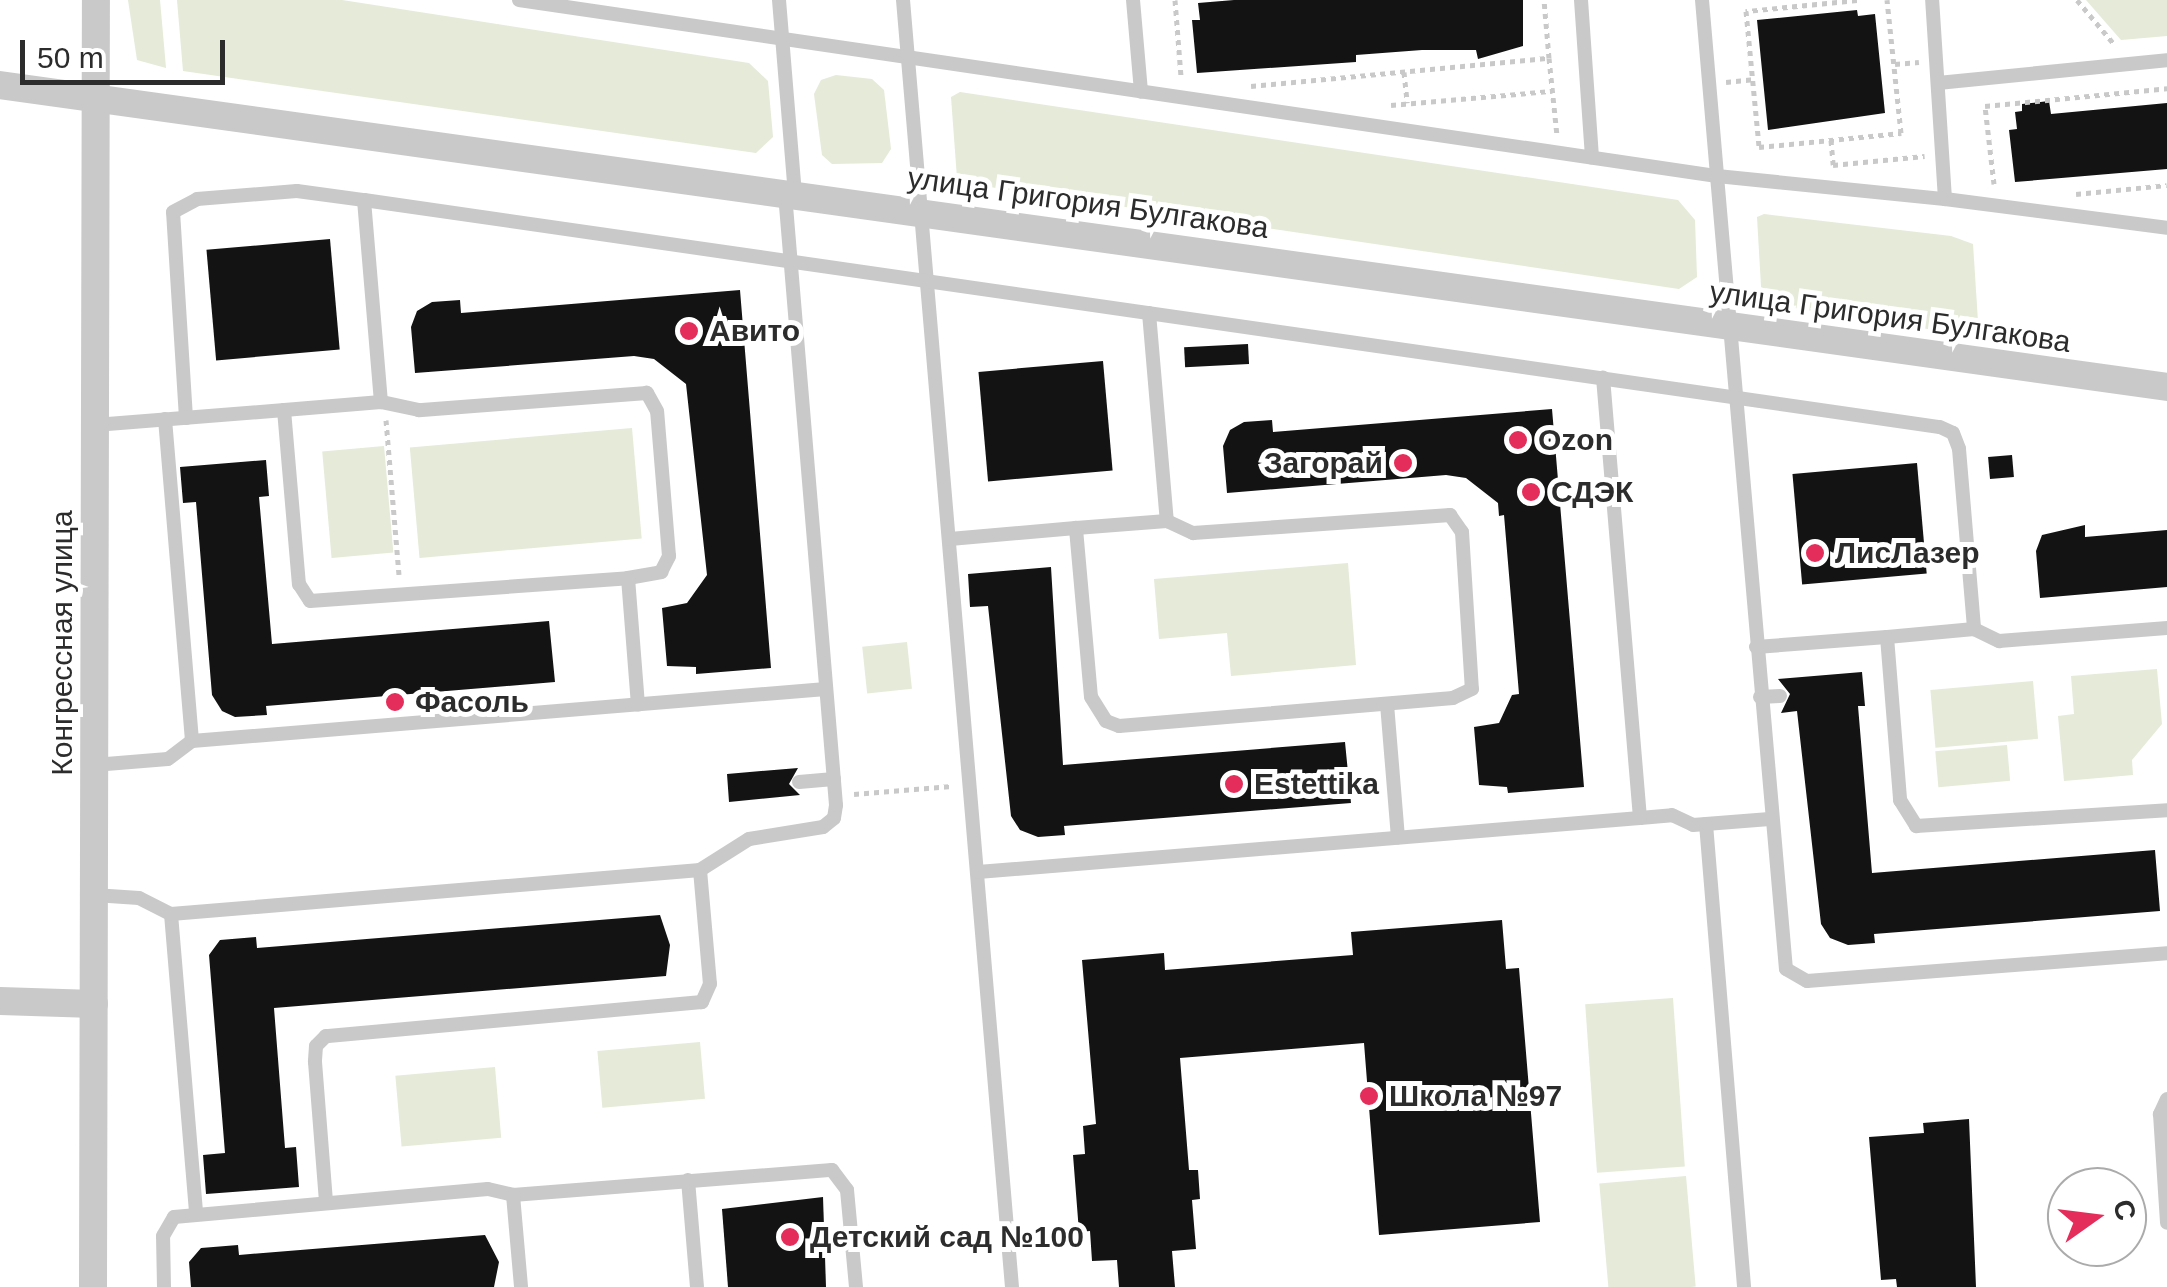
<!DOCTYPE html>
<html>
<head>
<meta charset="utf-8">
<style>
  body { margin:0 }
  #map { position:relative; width:2167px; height:1287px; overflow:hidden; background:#fff; font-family:Helvetica,sans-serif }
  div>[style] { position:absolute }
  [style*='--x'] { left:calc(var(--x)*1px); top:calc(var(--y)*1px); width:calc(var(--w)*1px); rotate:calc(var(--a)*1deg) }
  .green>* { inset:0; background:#e5ead9; transform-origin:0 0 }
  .building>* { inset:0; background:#131313; transform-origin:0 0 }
  .path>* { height:5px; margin-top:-2.5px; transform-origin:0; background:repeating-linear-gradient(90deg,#c9c9c9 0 5px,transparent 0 10px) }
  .lane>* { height:14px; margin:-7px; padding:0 7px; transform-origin:7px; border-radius:7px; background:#c9c9c9 }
  .street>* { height:28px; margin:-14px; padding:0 14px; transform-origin:14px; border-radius:14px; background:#c9c9c9 }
  .dots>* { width:28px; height:28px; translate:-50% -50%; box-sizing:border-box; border:5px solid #fff; border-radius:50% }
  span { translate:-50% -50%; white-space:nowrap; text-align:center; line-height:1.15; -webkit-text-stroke:10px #fff; paint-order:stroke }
  .street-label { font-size:30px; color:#2c2c2c }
  .poi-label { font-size:30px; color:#2c2c2c; font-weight:700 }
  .left { translate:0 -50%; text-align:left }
  .right { translate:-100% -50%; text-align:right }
  .north { position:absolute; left:2047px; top:1167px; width:100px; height:100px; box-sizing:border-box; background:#fff; border:2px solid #ababab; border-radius:50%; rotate:76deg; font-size:28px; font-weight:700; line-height:40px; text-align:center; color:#2c2c2c }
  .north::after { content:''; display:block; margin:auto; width:35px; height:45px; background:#e42d5a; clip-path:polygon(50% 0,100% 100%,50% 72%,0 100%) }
  .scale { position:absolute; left:20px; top:40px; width:205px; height:45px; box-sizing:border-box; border:5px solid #2c2c2c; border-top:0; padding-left:12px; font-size:30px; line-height:35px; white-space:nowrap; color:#2c2c2c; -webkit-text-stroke:8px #fff; paint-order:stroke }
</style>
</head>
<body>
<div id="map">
  <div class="green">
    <i style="clip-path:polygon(128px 0,160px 0,166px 68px,137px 60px)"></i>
    <i style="clip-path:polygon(177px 0,342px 0,749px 63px,768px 81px,773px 137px,756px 153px,183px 71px)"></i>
    <i style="clip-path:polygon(2086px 0,2167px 0,2167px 36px,2121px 40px)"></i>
    <i style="clip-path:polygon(836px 75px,872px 79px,884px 90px,891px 149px,882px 163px,832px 164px,822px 155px,814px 94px,821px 80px)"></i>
    <i style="clip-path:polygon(960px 92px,1678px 200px,1695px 220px,1697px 277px,1679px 289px,963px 183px,957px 178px,951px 97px)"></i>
    <i style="clip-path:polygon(1764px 214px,1951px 236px,1973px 244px,1979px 337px,1762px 303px,1757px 217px)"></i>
    <i style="left:632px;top:428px;width:111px;height:223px;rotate:85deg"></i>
    <i style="left:384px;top:446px;width:107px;height:62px;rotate:85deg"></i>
    <i style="clip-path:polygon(1348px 563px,1356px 665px,1231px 676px,1227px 633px,1159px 639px,1154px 579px)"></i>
    <i style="left:907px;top:642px;width:47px;height:45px;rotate:84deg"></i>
    <i style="clip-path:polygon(2157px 669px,2162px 724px,2132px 760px,2133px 775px,2064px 781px,2058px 716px,2074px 714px,2071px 676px)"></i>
    <i style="left:2033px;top:681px;width:58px;height:103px;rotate:85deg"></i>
    <i style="left:2007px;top:745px;width:36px;height:72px;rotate:85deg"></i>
    <i style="left:1673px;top:998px;width:169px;height:88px;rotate:86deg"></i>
    <i style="left:700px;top:1042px;width:57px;height:103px;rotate:85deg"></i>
    <i style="left:495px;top:1067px;width:71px;height:100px;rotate:85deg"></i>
    <i style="left:1686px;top:1176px;width:111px;height:87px;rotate:85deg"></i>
  </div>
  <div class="building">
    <i style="clip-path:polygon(1234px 0,1523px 0,1523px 46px,1478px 59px,1476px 50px,1422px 50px,1356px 55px,1356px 62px,1197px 73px,1192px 20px,1200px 20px,1198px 3px)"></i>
    <i style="clip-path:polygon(1857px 10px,1858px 16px,1875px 14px,1885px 113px,1768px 130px,1757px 20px)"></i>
    <i style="clip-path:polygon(2049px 101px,2051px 114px,2167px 103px,2167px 169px,2015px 182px,2009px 130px,2017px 129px,2015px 112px,2022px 111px,2022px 104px)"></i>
    <i style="left:330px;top:239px;width:111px;height:124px;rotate:85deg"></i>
    <i style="clip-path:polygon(740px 290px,771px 668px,696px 674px,696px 667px,667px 666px,662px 608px,687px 603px,707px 575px,686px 384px,654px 359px,634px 356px,415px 373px,411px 327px,417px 311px,432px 302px,460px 300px,461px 313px)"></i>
    <i style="left:1248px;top:344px;width:20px;height:64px;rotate:87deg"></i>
    <i style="left:1103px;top:361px;width:110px;height:125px;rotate:85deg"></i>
    <i style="clip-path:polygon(1552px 409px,1584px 787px,1508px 793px,1507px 787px,1479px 785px,1474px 727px,1499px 723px,1512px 695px,1519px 694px,1504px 515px,1499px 516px,1498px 503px,1466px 478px,1446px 475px,1227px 493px,1223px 446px,1230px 430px,1244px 422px,1272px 420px,1273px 432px)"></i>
    <i style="left:2012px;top:455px;width:22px;height:24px;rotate:85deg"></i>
    <i style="clip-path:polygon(266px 460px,269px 496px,259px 497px,272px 644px,549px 621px,555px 682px,266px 706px,267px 715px,235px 717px,222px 711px,212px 695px,196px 502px,183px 503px,180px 467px)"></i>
    <i style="left:1917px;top:463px;width:111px;height:125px;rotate:85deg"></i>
    <i style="clip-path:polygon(2085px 525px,2085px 537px,2167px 530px,2167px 587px,2040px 598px,2036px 551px,2042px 535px)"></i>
    <i style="clip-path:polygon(1051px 567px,1063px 765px,1345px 742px,1351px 803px,1064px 826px,1065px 835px,1038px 837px,1020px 830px,1011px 816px,988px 606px,970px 607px,968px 574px)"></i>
    <i style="clip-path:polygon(1862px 672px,1865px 706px,1858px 706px,1872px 873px,2155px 850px,2160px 911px,1874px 934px,1875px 943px,1848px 945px,1830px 938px,1821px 924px,1797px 711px,1781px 713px,1790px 694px,1778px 679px)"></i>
    <i style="clip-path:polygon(798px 768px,789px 784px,800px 795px,729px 802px,727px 774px)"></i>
    <i style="clip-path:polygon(660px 915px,670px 945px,666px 976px,274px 1008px,285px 1148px,296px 1147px,299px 1187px,206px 1194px,203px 1155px,225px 1153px,209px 955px,220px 940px,256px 937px,257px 948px)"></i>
    <i style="clip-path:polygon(1502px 920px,1506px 969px,1519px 968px,1540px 1222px,1379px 1235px,1364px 1043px,1180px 1058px,1189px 1170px,1198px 1170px,1200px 1199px,1192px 1200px,1196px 1249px,1172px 1251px,1175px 1287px,1119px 1287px,1117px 1260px,1092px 1261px,1090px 1231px,1079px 1232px,1073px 1155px,1085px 1154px,1083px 1126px,1096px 1124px,1082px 960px,1164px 953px,1165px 970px,1353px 955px,1351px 932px)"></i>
    <i style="clip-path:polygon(1969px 1119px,1976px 1287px,1897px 1287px,1896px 1279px,1881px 1280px,1869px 1137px,1924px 1133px,1923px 1123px)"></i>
    <i style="clip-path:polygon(823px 1197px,826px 1287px,728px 1287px,722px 1209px)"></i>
    <i style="clip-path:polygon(485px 1235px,499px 1262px,494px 1287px,191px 1287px,189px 1262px,201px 1248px,238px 1245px,239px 1255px)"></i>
  </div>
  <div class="path">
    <i style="--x:1175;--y:0;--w:77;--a:85.5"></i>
    <i style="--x:1857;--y:0;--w:112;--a:174.3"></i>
    <i style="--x:1746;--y:11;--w:137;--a:84.5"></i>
    <i style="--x:1759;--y:147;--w:143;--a:-5.6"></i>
    <i style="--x:1901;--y:133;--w:134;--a:-96"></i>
    <i style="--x:2077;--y:0;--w:57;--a:49.9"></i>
    <i style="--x:1549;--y:58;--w:77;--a:84.1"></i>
    <i style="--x:1895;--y:64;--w:24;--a:-5"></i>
    <i style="--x:1404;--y:72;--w:31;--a:84"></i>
    <i style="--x:1726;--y:82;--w:27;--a:-6"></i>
    <i style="--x:1251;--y:86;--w:299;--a:-5.4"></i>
    <i style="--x:1549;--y:58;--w:58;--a:-94.9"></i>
    <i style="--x:1391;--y:105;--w:162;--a:-5"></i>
    <i style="--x:1831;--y:140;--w:25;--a:85"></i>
    <i style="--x:1833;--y:165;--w:92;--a:-5.6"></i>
    <i style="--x:1994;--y:184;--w:79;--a:-96.6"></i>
    <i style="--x:1985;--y:106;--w:183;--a:-5.6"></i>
    <i style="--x:2076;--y:194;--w:91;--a:-5.6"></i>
    <i style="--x:386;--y:420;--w:155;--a:85.2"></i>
    <i style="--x:854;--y:794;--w:98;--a:-4.7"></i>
  </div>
  <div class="lane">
    <i style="--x:519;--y:0;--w:1211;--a:8.36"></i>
    <i style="--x:1717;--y:176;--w:796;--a:85.03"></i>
    <i style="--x:1786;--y:969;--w:24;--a:30"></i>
    <i style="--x:1807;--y:981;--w:361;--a:-4.4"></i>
    <i style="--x:779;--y:0;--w:195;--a:85.3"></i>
    <i style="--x:903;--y:0;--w:1292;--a:85.16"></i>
    <i style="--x:1133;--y:0;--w:92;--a:85"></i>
    <i style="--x:1581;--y:0;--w:158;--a:86"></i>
    <i style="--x:1702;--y:0;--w:177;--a:85.1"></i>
    <i style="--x:1717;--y:176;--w:229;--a:5.8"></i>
    <i style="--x:1945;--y:199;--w:199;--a:-93.7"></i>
    <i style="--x:1938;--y:83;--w:230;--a:-5.7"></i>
    <i style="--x:1945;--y:199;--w:224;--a:7.4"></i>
    <i style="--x:364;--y:200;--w:1592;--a:8.2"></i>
    <i style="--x:1940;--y:427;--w:14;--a:25"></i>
    <i style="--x:1953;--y:433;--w:17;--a:69"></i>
    <i style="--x:1959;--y:449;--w:181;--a:85.2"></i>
    <i style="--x:1974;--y:629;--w:87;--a:174.7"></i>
    <i style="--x:1149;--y:313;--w:209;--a:85.1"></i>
    <i style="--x:1167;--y:521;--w:29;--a:25"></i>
    <i style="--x:1193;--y:533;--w:258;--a:-4"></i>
    <i style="--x:1450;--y:515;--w:21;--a:55"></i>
    <i style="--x:1462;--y:532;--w:157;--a:86.4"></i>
    <i style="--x:1472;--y:689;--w:21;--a:155"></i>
    <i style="--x:1453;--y:698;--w:335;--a:175.2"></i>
    <i style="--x:1119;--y:726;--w:14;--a:-159"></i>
    <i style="--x:1106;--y:721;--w:28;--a:-122"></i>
    <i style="--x:1091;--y:697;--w:170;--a:-95.1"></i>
    <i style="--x:1076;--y:528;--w:91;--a:-4.4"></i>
    <i style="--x:186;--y:418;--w:206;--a:-93.6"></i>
    <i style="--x:173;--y:212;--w:27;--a:-28"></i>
    <i style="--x:197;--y:199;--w:100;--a:-4.6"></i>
    <i style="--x:297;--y:191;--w:68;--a:7.7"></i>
    <i style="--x:364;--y:200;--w:203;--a:85.2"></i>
    <i style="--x:165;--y:419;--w:323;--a:85.2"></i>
    <i style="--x:95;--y:425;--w:190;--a:-4.5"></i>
    <i style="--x:950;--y:539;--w:126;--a:-5"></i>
    <i style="--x:628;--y:578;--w:34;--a:-10"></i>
    <i style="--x:661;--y:572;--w:18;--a:-63"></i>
    <i style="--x:669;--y:556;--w:145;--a:-94.7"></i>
    <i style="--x:657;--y:411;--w:21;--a:-119"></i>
    <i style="--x:647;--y:393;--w:229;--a:175.7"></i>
    <i style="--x:419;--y:410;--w:39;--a:-168"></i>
    <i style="--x:381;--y:402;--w:97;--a:175.3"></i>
    <i style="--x:284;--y:410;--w:175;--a:85.1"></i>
    <i style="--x:299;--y:584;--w:20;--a:57"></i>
    <i style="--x:310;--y:601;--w:319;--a:-4.1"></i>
    <i style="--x:628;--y:578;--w:127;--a:85.5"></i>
    <i style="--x:1974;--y:629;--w:28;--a:26"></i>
    <i style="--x:1999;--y:641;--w:169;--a:-4.4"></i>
    <i style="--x:1756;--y:647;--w:131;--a:-4.4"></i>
    <i style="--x:1887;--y:637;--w:164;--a:85.4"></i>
    <i style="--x:1900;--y:800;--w:31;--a:58"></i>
    <i style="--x:1916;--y:826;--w:252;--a:-3.6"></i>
    <i style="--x:1760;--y:697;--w:20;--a:-3"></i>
    <i style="--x:1387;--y:704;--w:134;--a:85.3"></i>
    <i style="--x:94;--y:765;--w:74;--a:-4.6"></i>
    <i style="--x:168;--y:759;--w:30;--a:-37"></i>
    <i style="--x:192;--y:741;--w:636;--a:-4.69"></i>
    <i style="--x:799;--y:782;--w:35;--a:-5"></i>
    <i style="--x:1640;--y:818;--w:32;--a:-5"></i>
    <i style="--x:1672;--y:815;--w:23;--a:25"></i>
    <i style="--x:1693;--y:825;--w:77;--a:-4.5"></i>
    <i style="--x:1706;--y:824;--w:465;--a:85.3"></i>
    <i style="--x:700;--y:870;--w:58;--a:-32.3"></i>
    <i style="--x:749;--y:839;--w:75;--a:-9.2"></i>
    <i style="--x:823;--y:827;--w:14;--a:-39"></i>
    <i style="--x:834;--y:818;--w:13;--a:-81"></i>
    <i style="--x:836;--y:805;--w:613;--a:-94.77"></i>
    <i style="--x:978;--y:872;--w:664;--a:-4.66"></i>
    <i style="--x:1640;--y:818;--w:442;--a:-94.8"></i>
    <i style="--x:94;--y:895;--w:45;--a:3.8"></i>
    <i style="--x:139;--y:898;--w:36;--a:27"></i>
    <i style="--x:171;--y:914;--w:301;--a:85.2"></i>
    <i style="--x:171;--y:914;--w:531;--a:-4.75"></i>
    <i style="--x:700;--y:870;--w:114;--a:85"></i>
    <i style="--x:710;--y:984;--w:20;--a:114"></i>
    <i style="--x:702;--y:1002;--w:378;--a:174.8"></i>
    <i style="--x:326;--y:1036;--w:14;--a:135"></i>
    <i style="--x:316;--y:1046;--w:16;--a:94"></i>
    <i style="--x:315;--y:1062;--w:141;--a:85.5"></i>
    <i style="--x:2167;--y:1099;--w:17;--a:115"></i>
    <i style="--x:2160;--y:1114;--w:109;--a:86.3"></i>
    <i style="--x:688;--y:1180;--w:107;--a:85.2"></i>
    <i style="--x:513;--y:1195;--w:320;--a:-4.5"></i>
    <i style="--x:832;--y:1170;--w:25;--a:53"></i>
    <i style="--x:847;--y:1190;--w:97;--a:84.7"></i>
    <i style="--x:164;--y:1287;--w:51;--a:-91.1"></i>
    <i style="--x:163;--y:1236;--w:22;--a:-60"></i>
    <i style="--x:174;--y:1217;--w:315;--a:-5.1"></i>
    <i style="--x:488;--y:1189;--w:26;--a:13"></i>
    <i style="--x:513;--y:1195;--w:92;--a:85"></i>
  </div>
  <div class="street">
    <i style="--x:0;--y:85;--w:2188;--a:7.93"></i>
    <i style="--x:0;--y:1001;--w:94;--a:1.8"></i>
    <i style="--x:93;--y:1287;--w:1287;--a:-89.87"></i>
  </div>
  <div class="dots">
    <i style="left:689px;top:331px;background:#e42d5a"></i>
    <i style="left:1518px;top:440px;background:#e42d5a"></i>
    <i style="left:1403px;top:463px;background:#e42d5a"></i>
    <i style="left:1531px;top:492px;background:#e42d5a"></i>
    <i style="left:1815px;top:553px;background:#e42d5a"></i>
    <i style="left:395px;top:702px;background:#e42d5a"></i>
    <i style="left:1234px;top:784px;background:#e42d5a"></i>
    <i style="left:1369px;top:1096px;background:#e42d5a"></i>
    <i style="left:790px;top:1237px;background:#e42d5a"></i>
  </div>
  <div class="street-label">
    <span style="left:1088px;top:203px;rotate:8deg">улица Григория Булгакова</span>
    <span style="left:1890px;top:317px;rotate:8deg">улица Григория Булгакова</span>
    <span style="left:62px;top:643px;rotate:-90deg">Конгрессная улица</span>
  </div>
  <div class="poi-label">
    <span class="left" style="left:709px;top:331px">Авито</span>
    <span class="left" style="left:1538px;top:440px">Ozon</span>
    <span class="right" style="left:1383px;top:463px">Загорай</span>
    <span class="left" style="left:1551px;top:492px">СДЭК</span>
    <span class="left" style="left:1835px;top:553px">ЛисЛазер</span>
    <span class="left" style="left:415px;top:702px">Фасоль</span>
    <span class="left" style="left:1254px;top:784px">Estettika</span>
    <span class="left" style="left:1389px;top:1096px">Школа №97</span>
    <span class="left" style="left:810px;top:1237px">Детский сад №100</span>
  </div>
  <div class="north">С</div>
  <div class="scale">50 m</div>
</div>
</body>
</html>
